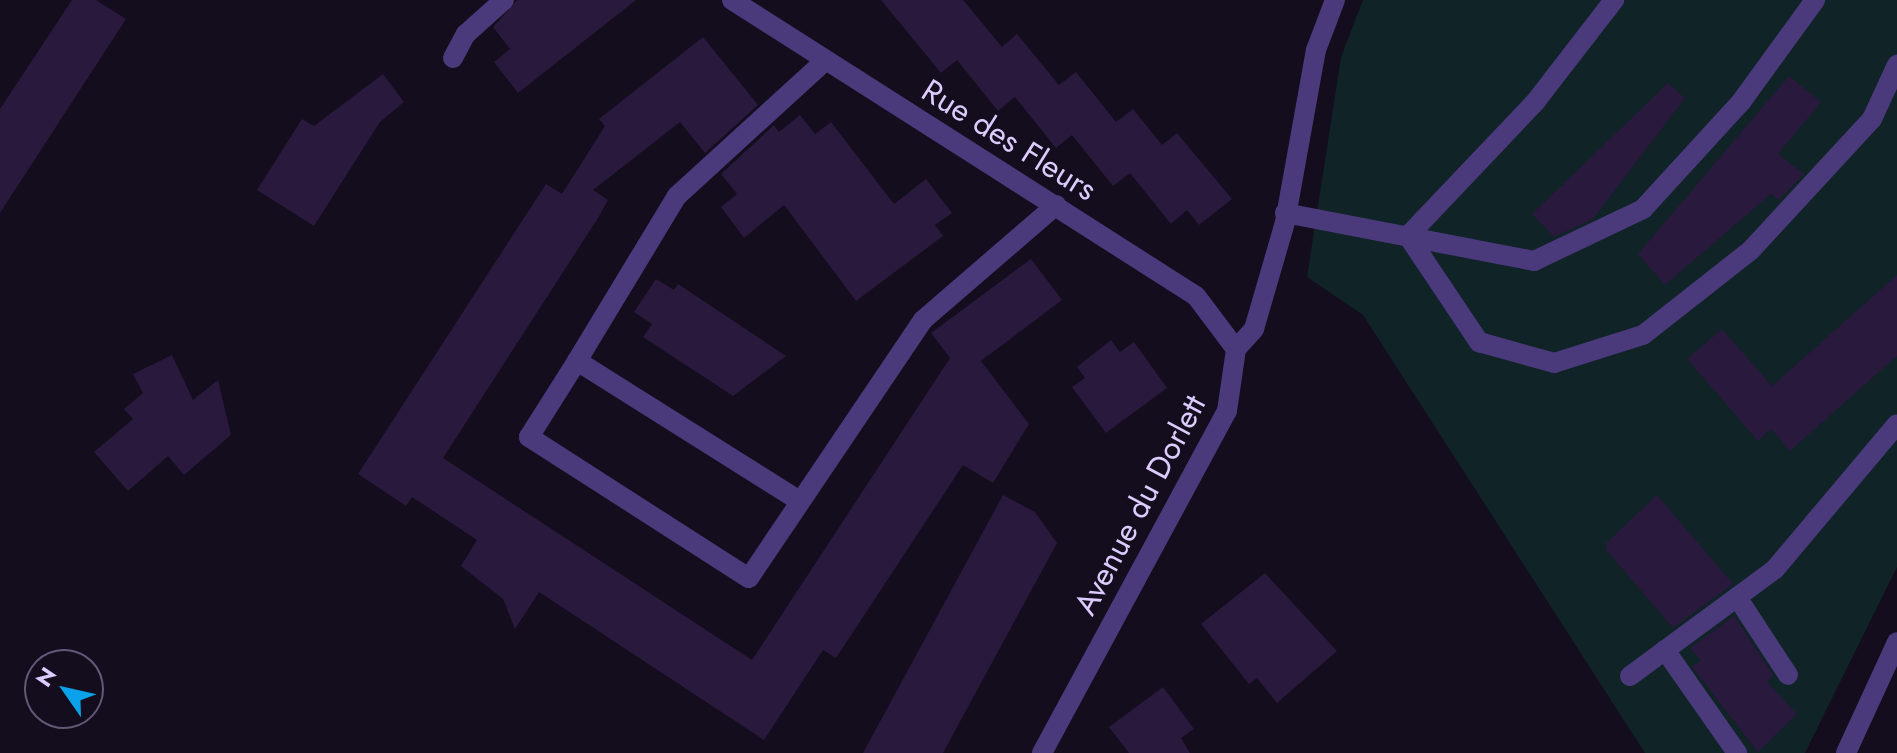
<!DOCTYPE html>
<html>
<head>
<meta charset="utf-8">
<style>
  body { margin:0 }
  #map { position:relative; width:1897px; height:753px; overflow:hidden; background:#130d1d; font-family:Jost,sans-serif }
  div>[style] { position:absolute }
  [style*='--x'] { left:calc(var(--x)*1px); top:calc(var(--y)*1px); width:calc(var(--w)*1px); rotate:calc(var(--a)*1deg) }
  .green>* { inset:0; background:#102327 }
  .building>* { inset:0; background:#29193d }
  .service>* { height:20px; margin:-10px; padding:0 10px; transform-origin:10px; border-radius:10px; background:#4a397b }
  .minor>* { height:20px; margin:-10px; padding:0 10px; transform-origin:10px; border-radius:10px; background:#4a397b }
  span { translate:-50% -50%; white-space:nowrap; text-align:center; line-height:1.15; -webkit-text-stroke:6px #130d1d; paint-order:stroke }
  .street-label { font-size:32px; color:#dccbfd }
  .north { position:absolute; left:24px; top:649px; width:80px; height:80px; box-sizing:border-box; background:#130d1d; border:2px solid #635977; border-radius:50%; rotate:304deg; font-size:22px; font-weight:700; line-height:32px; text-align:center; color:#dccbfd }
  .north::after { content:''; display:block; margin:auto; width:28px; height:36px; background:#09a2eb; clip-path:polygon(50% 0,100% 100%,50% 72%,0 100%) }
</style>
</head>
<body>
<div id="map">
  <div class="green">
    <i style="clip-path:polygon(1363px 0,1897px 0,1897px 567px,1805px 753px,1645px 753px,1363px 315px,1307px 277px,1341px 57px)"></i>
  </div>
  <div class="building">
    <i style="clip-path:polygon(72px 0,96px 0,126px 19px,0 213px,0 109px)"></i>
    <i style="clip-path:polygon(517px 0,636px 0,518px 93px,494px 62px,510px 49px,493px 27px)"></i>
    <i style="clip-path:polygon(881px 0,963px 0,1002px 47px,1017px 34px,1059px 85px,1076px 72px,1116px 122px,1133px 109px,1162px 145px,1177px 133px,1232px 199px,1199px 225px,1187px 210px,1171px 224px,1130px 173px,1113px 186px,1072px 135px,1056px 148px,1015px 97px,998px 111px,957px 60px,941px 73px)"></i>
    <i style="clip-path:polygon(703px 37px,758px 105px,705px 153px,680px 122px,593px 190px,608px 200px,598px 218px,443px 458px,752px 660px,950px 358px,931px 333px,1031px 259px,1062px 300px,981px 361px,1029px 424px,993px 483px,963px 465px,836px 658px,823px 650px,764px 740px,539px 592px,515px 629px,503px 599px,461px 566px,477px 540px,412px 497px,406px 506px,358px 474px,546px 184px,562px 194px,605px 126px,599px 119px)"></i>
    <i style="clip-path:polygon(383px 74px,404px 102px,380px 122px,314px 226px,257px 190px,302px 119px,314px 126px)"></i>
    <i style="clip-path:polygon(1789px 76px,1821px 102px,1778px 154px,1804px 174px,1779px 200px,1771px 194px,1665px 285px,1638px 254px)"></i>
    <i style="clip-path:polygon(1668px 83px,1685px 98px,1593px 219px,1554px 237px,1532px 214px)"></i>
    <i style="clip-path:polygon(800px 115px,815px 134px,831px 122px,894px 204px,926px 179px,952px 213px,935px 225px,943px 236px,856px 301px,784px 205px,744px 238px,721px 207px,737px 194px,721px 174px,774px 125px,779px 132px)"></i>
    <i style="clip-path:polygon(1897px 275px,1897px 356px,1790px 451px,1771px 429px,1758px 441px,1687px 359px,1722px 329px,1772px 386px)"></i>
    <i style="clip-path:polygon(656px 279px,674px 290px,678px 284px,786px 356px,733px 396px,643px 337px,652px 324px,634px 312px)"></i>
    <i style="clip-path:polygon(1111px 340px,1120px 352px,1134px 342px,1167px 388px,1106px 433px,1072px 387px,1085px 378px,1077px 367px)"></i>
    <i style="clip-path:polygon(172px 355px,193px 400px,218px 380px,231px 435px,184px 475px,168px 456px,128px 491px,94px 452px,133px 419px,124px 409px,143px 393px,133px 374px)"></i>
    <i style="clip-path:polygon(1003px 495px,1035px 512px,1057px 543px,943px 753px,863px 753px)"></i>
    <i style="clip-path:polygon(1657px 495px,1733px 584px,1673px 628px,1607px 551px,1606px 543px)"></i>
    <i style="clip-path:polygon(1265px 573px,1337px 651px,1277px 703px,1257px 678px,1249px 684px,1201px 624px)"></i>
    <i style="clip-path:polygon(1734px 616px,1773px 675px,1767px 682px,1797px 714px,1758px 752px,1692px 667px,1701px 660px,1690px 648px)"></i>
    <i style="clip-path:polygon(1163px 687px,1194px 729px,1181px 738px,1190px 753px,1129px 753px,1109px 727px)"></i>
  </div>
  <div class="service">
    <i style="--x:1285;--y:213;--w:254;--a:10.9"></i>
    <i style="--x:1534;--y:261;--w:121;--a:-25.5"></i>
    <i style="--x:1643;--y:209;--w:145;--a:-47.5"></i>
    <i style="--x:1741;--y:102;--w:126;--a:-54"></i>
    <i style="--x:1408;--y:236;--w:128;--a:56.2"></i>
    <i style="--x:1479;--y:342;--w:78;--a:15.6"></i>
    <i style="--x:1554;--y:363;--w:93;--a:-17.5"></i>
    <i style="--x:1643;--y:335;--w:137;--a:-38.2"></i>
    <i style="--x:1751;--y:250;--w:178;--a:-47.3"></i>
    <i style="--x:1872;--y:119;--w:60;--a:-65.2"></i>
    <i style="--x:1408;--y:236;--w:186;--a:-46.5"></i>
    <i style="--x:1536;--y:101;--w:128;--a:-52.3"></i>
    <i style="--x:1737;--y:597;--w:93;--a:56.8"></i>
    <i style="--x:1665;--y:650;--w:126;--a:55"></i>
    <i style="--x:1630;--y:676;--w:180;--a:-36.4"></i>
    <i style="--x:1775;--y:569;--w:189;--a:-49.9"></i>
    <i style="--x:1846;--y:753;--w:122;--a:-65.3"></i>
  </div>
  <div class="minor">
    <i style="--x:732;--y:0;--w:550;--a:32.54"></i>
    <i style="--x:1196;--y:296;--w:66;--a:53"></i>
    <i style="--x:453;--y:58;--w:27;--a:-62"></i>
    <i style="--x:466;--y:34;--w:51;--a:-41.8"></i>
    <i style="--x:577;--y:361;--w:193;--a:-58.8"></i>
    <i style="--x:677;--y:196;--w:200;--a:-42.4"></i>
    <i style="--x:798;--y:500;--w:261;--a:-147.8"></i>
    <i style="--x:577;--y:361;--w:90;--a:122.3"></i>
    <i style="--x:529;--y:437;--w:261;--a:32.7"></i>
    <i style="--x:749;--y:578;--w:311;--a:-56"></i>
    <i style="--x:923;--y:320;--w:176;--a:-40.8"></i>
    <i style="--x:1042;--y:753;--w:389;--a:-61.6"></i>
    <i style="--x:1227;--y:411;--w:63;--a:-81.7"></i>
    <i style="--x:1236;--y:349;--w:27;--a:-48"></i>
    <i style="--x:1254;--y:329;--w:111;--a:-73.8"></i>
    <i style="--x:1285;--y:222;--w:175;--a:-79.8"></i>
    <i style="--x:1316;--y:50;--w:53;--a:-69.2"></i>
  </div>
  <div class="street-label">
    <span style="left:1009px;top:140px;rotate:32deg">Rue des Fleurs</span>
    <span style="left:1140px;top:505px;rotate:-62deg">Avenue du Dorlett</span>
  </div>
  <div class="north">N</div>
</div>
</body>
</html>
